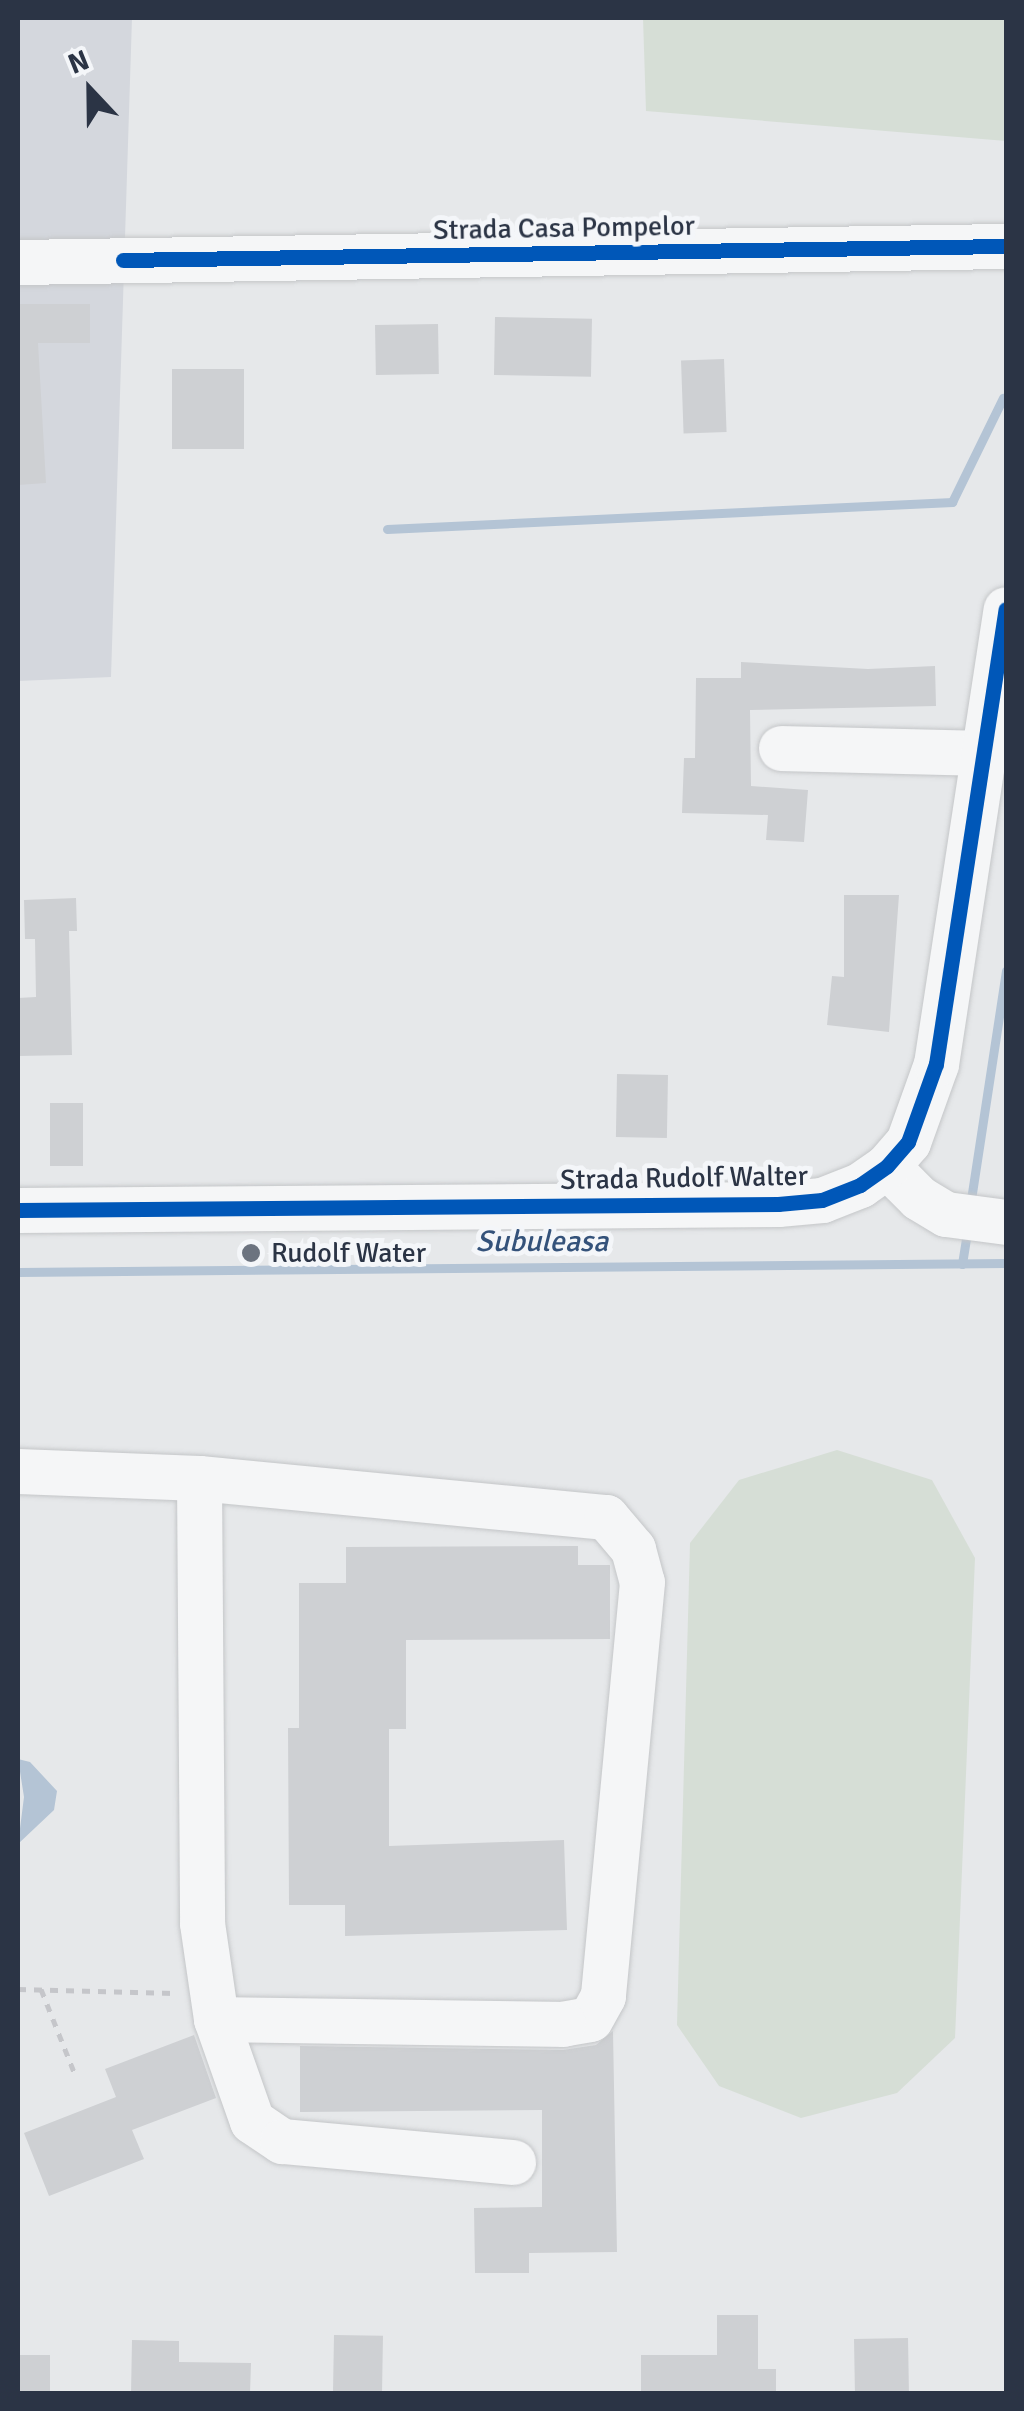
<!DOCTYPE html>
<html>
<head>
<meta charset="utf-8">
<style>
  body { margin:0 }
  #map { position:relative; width:1024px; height:2411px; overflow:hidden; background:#e6e8ea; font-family:Signika,sans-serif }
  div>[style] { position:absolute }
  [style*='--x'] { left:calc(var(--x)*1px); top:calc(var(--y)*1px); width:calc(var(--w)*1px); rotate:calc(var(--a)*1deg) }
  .built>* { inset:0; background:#d4d7dd }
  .green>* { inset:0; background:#d6ded6 }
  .water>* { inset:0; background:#b4c4d5 }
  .stream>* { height:9px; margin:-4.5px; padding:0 4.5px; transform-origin:4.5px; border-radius:4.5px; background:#b4c4d5 }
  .building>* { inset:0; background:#ced0d3; transform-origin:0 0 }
  .path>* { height:5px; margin-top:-2.5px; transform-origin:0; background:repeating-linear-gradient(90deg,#c5c6ca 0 8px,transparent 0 16px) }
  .roads { filter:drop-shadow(0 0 2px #c4c6c8) drop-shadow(0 0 2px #c4c6c8) }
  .minor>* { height:45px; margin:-22.5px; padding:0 22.5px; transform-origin:22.5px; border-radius:22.5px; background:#f5f6f7 }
  .cycleway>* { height:15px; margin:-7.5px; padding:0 7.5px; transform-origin:7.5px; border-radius:7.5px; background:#0057b8 }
  .dots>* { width:28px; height:28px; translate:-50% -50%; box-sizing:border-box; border:5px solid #f4f6f9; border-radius:50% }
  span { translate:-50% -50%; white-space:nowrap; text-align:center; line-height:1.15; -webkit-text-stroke:10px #f4f6f9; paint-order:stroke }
  .street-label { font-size:28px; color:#2b3445 }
  .poi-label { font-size:28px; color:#2b3445 }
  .left { translate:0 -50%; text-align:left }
  .water-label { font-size:30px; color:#34527a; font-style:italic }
  .frame { position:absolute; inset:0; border:20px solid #2b3445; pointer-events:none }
  .north { position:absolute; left:40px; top:40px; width:100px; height:100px; -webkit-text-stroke:8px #f4f6f9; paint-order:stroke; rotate:338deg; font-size:28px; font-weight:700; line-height:40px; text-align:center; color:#2b3445 }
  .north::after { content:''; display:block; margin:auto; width:35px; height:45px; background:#2b3445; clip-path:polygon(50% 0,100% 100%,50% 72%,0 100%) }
</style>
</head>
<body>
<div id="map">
  <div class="built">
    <i style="clip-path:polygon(18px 18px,132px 18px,111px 677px,18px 681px)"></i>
  </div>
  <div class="green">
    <i style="clip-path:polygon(643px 18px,1006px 18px,1006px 141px,646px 111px)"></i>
    <i style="clip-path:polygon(837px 1450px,932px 1480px,975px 1558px,955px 2038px,897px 2093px,801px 2118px,719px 2086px,677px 2025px,690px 1543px,739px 1480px)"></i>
  </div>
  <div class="water">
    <i style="clip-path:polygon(18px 1759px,30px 1762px,57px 1791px,54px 1810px,18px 1844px,24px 1797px)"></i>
  </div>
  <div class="stream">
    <i style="--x:387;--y:529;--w:566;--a:-2.74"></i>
    <i style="--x:952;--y:502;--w:116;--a:-63.9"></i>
    <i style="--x:970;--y:1206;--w:238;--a:-81.3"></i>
    <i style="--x:962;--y:1264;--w:33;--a:-81"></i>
    <i style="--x:18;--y:1272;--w:988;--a:-0.52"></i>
  </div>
  <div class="building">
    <i style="clip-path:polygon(18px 304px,90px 304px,90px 343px,38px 343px,46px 483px,18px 485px)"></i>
    <i style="left:495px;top:317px;width:97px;height:58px;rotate:1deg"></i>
    <i style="left:438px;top:324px;width:50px;height:63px;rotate:89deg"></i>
    <i style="left:724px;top:359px;width:73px;height:43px;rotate:88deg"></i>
    <i style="left:244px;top:369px;width:80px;height:72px;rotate:90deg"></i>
    <i style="clip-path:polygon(741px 662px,868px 669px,935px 666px,936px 706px,750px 710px,751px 786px,808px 790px,804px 842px,766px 840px,768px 815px,682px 813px,684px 758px,695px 758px,696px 678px,741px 678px)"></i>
    <i style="clip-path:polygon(844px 895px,899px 895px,889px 1032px,827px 1025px,832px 976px,844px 977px)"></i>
    <i style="clip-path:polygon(76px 898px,77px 931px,69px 931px,72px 1055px,18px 1056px,18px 998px,36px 997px,35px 939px,25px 939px,24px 900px)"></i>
    <i style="left:617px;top:1074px;width:51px;height:63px;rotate:1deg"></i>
    <i style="left:50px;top:1103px;width:33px;height:63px"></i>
    <i style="clip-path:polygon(578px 1546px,578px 1565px,610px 1565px,610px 1639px,406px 1640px,406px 1729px,389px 1729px,389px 1846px,564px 1840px,567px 1930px,345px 1936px,345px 1905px,289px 1905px,288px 1728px,299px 1728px,299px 1583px,346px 1583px,346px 1547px)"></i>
    <i style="clip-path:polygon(613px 2031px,617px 2252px,529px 2253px,529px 2273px,475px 2273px,474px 2208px,542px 2207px,542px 2110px,300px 2112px,300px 2046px,563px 2050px,596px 2045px)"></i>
    <i style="clip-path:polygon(194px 2035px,216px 2098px,132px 2130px,144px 2159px,49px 2196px,24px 2133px,116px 2097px,105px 2069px)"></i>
    <i style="clip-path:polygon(717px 2315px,758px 2315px,758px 2369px,776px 2369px,776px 2394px,641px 2394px,641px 2355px,717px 2355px)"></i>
    <i style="left:334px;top:2335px;width:49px;height:59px;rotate:1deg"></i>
    <i style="left:908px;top:2338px;width:56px;height:54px;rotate:89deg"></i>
    <i style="clip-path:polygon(132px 2340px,179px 2341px,179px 2362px,251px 2363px,250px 2394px,131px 2394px)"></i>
    <i style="left:18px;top:2355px;width:32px;height:39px"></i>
  </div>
  <div class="path">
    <i style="--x:18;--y:1989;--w:156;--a:1.5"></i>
    <i style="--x:41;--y:1989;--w:89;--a:68.3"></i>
  </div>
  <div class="roads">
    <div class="minor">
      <i style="--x:18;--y:262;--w:988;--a:-0.93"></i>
      <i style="--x:781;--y:748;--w:203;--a:1.4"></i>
      <i style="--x:887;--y:1166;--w:45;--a:45"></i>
      <i style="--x:919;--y:1198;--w:31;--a:31"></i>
      <i style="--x:946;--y:1214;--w:61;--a:7.6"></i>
      <i style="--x:18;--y:1210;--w:760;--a:-0.45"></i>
      <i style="--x:778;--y:1204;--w:44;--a:-5.2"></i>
      <i style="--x:822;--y:1200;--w:41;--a:-21.5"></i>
      <i style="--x:860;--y:1185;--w:33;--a:-35"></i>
      <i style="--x:887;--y:1166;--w:32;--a:-49"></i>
      <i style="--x:908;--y:1142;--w:83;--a:-70.3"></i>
      <i style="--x:936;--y:1064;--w:460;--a:-81.3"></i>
      <i style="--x:18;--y:1471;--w:181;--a:2.2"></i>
      <i style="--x:199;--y:1478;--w:409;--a:5.5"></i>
      <i style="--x:606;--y:1517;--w:42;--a:49.8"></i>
      <i style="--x:633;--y:1549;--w:34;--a:75"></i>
      <i style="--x:642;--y:1582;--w:416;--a:95.4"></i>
      <i style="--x:603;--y:1996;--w:26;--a:119"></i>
      <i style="--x:590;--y:2019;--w:27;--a:170"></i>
      <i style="--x:563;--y:2024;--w:347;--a:-179.2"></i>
      <i style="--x:199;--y:1478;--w:445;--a:89.6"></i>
      <i style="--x:202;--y:1923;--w:97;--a:81.7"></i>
      <i style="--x:216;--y:2019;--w:108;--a:70.6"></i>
      <i style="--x:252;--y:2121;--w:36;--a:34"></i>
      <i style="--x:282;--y:2141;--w:232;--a:5.2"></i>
    </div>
  </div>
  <div class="cycleway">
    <i style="--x:123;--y:260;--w:883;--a:-0.91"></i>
    <i style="--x:18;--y:1210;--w:760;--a:-0.45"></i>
    <i style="--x:778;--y:1204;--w:44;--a:-5.2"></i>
    <i style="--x:822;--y:1200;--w:41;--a:-21.5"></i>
    <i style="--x:860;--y:1185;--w:33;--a:-35"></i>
    <i style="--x:887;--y:1166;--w:32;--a:-49"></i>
    <i style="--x:908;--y:1142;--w:83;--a:-70.3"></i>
    <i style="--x:936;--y:1064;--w:460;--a:-81.3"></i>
  </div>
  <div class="dots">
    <i style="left:251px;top:1253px;background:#6c737f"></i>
  </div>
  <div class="street-label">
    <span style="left:564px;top:228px;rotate:-1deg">Strada Casa Pompelor</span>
    <span style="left:684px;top:1178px;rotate:-1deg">Strada Rudolf Walter</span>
  </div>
  <div class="poi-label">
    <span class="left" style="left:271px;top:1253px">Rudolf Water</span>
  </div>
  <div class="water-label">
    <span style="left:542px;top:1242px">Subuleasa</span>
  </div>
  <div class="frame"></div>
  <div class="north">N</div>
</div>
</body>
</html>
